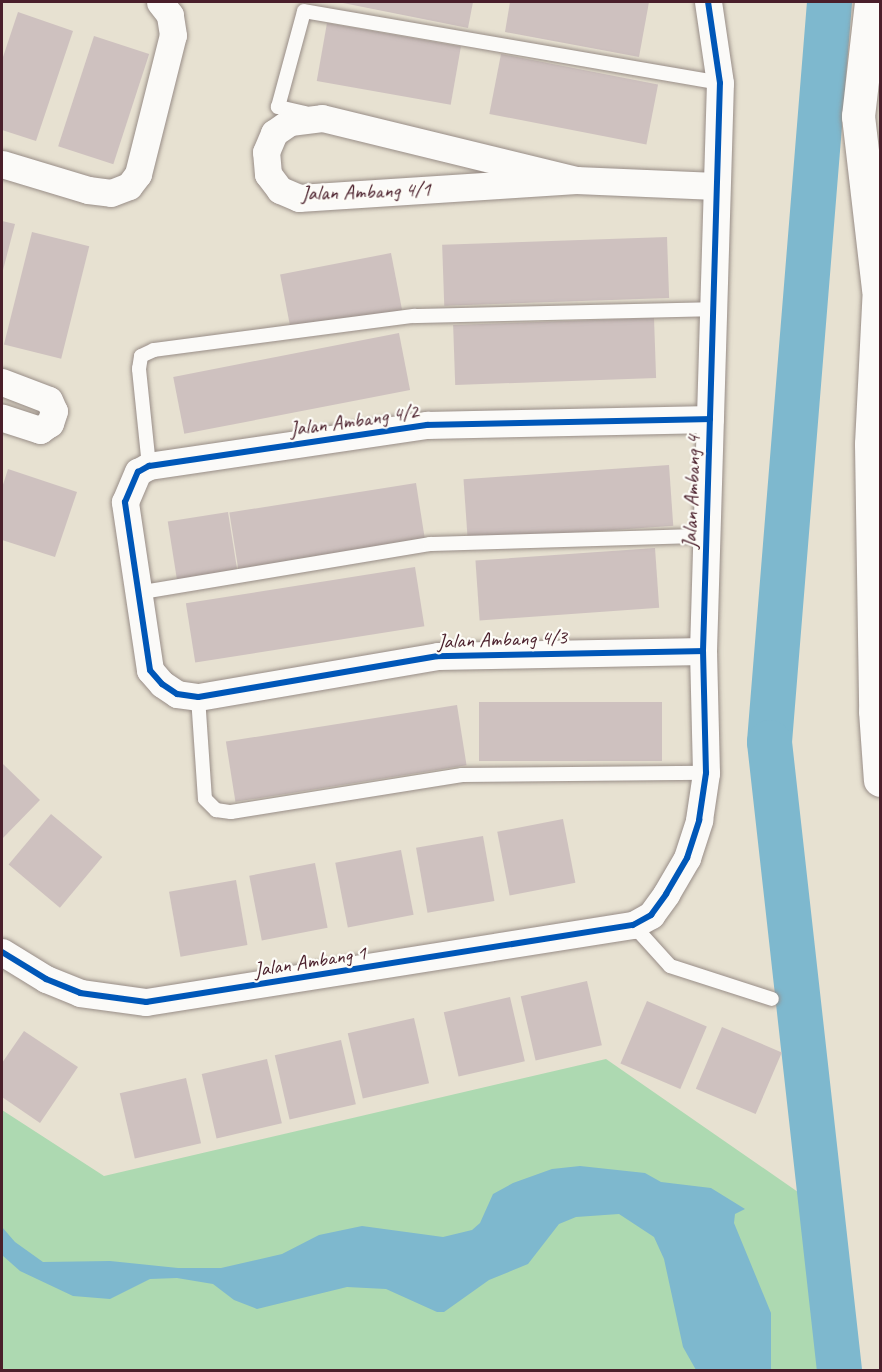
<!DOCTYPE html>
<html>
<head>
<meta charset="utf-8">
<style>
  body { margin:0 }
  #map { position:relative; width:882px; height:1372px; overflow:hidden; background:#e7e1d1; font-family:Caveat,sans-serif }
  div>[style] { position:absolute }
  [style*='--x'] { left:calc(var(--x)*1px); top:calc(var(--y)*1px); width:calc(var(--w)*1px); rotate:calc(var(--a)*1deg) }
  .green>* { inset:0; background:#add9b1 }
  .water>* { inset:0; background:#7eb8ce }
  .river>* { height:45px; margin:-22.5px; padding:0 22.5px; transform-origin:22.5px; border-radius:22.5px; background:#7eb8ce }
  .building>* { inset:0; background:#cec1bf; transform-origin:0 0 }
  .roads { filter:drop-shadow(0 0 2px #988d87) drop-shadow(0 0 2px #988d87) }
  .lane>* { height:14px; margin:-7px; padding:0 7px; transform-origin:7px; border-radius:7px; background:#fbfaf8 }
  .street>* { height:27px; margin:-13.5px; padding:0 13.5px; transform-origin:13.5px; border-radius:13.5px; background:#fbfaf8 }
  .highway>* { height:33px; margin:-16.5px; padding:0 16.5px; transform-origin:16.5px; border-radius:16.5px; background:#fbfaf8 }
  .cycleway>* { height:6px; margin:-3px; padding:0 3px; transform-origin:3px; border-radius:3px; background:#0057b8 }
  span { translate:-50% -50%; white-space:nowrap; text-align:center; line-height:1.15; -webkit-text-stroke:4.5px #fdfcf7; paint-order:stroke }
  .street-label { font-size:21px; color:#4a1f2b }
  .frame { position:absolute; inset:0; border:3px solid #4a1f2b; pointer-events:none }
</style>
</head>
<body>
<div id="map">
  <div class="green">
    <i style="clip-path:polygon(606px 1059px,808px 1199px,831px 1370px,2px 1370px,2px 1110px,104px 1176px)"></i>
  </div>
  <div class="water">
    <i style="clip-path:polygon(580px 1166px,645px 1173px,661px 1182px,711px 1188px,745px 1209px,735px 1214px,734px 1223px,771px 1313px,771px 1370px,696px 1370px,683px 1347px,664px 1259px,654px 1237px,619px 1214px,576px 1217px,559px 1224px,528px 1264px,489px 1280px,444px 1312px,437px 1312px,386px 1289px,347px 1287px,257px 1309px,234px 1300px,213px 1284px,177px 1278px,150px 1279px,110px 1299px,73px 1296px,20px 1271px,2px 1255px,2px 1227px,15px 1242px,43px 1262px,110px 1261px,178px 1268px,221px 1268px,282px 1254px,319px 1235px,362px 1226px,443px 1237px,472px 1230px,480px 1223px,493px 1194px,513px 1183px,552px 1169px)"></i>
  </div>
  <div class="river">
    <i style="--x:829;--y:2;--w:742;--a:94.64"></i>
    <i style="--x:769;--y:742;--w:632;--a:83.64"></i>
  </div>
  <div class="building">
    <i style="clip-path:polygon(338px 2px,473px 2px,468px 28px)"></i>
    <i style="clip-path:polygon(510px 2px,649px 2px,639px 57px,505px 32px)"></i>
    <i style="clip-path:polygon(18px 12px,73px 31px,36px 141px,2px 130px,2px 60px)"></i>
    <i style="left:327px;top:23px;width:136px;height:59px;rotate:10deg"></i>
    <i style="left:94px;top:36px;width:58px;height:116px;rotate:18deg"></i>
    <i style="left:501px;top:54px;width:160px;height:61px;rotate:11deg"></i>
    <i style="clip-path:polygon(2px 221px,15px 224px,2px 274px)"></i>
    <i style="left:32px;top:232px;width:59px;height:116px;rotate:14deg"></i>
    <i style="left:667px;top:237px;width:61px;height:225px;rotate:88deg"></i>
    <i style="left:391px;top:253px;width:59px;height:113px;rotate:79deg"></i>
    <i style="left:654px;top:318px;width:60px;height:201px;rotate:88deg"></i>
    <i style="left:399px;top:333px;width:58px;height:230px;rotate:79deg"></i>
    <i style="left:669px;top:465px;width:61px;height:206px;rotate:86deg"></i>
    <i style="clip-path:polygon(8px 469px,77px 492px,55px 557px,2px 540px,2px 488px)"></i>
    <i style="left:416px;top:483px;width:61px;height:189px;rotate:81deg"></i>
    <i style="left:228px;top:512px;width:60px;height:61px;rotate:81deg"></i>
    <i style="left:655px;top:548px;width:60px;height:180px;rotate:86deg"></i>
    <i style="left:415px;top:567px;width:60px;height:232px;rotate:81deg"></i>
    <i style="left:662px;top:702px;width:59px;height:183px;rotate:90deg"></i>
    <i style="left:457px;top:705px;width:61px;height:234px;rotate:81deg"></i>
    <i style="clip-path:polygon(2px 763px,40px 800px,2px 839px)"></i>
    <i style="left:51px;top:814px;width:67px;height:66px;rotate:40deg"></i>
    <i style="left:563px;top:819px;width:65px;height:67px;rotate:79deg"></i>
    <i style="left:483px;top:836px;width:66px;height:68px;rotate:80deg"></i>
    <i style="left:401px;top:850px;width:66px;height:67px;rotate:79deg"></i>
    <i style="left:315px;top:863px;width:66px;height:67px;rotate:79deg"></i>
    <i style="left:236px;top:880px;width:66px;height:68px;rotate:80deg"></i>
    <i style="left:587px;top:981px;width:66px;height:68px;rotate:77deg"></i>
    <i style="left:510px;top:997px;width:66px;height:68px;rotate:77deg"></i>
    <i style="left:647px;top:1001px;width:65px;height:68px;rotate:23deg"></i>
    <i style="left:414px;top:1018px;width:67px;height:68px;rotate:77deg"></i>
    <i style="left:722px;top:1027px;width:65px;height:67px;rotate:23deg"></i>
    <i style="clip-path:polygon(24px 1031px,78px 1067px,40px 1123px,2px 1097px,2px 1063px)"></i>
    <i style="left:341px;top:1040px;width:66px;height:68px;rotate:77deg"></i>
    <i style="left:267px;top:1059px;width:66px;height:67px;rotate:77deg"></i>
    <i style="left:186px;top:1078px;width:67px;height:68px;rotate:77deg"></i>
  </div>
  <div class="roads">
    <div class="lane">
      <i style="--x:305;--y:113;--w:28;--a:-167"></i>
      <i style="--x:278;--y:107;--w:99;--a:-74.8"></i>
      <i style="--x:304;--y:11;--w:422;--a:9.8"></i>
      <i style="--x:149;--y:466;--w:98;--a:-95.9"></i>
      <i style="--x:139;--y:369;--w:13;--a:-81"></i>
      <i style="--x:141;--y:356;--w:14;--a:-25"></i>
      <i style="--x:154;--y:350;--w:262;--a:-7.5"></i>
      <i style="--x:414;--y:316;--w:299;--a:-1.3"></i>
      <i style="--x:137;--y:593;--w:297;--a:-9.5"></i>
      <i style="--x:430;--y:544;--w:276;--a:-1.7"></i>
      <i style="--x:198;--y:697;--w:102;--a:86.1"></i>
      <i style="--x:205;--y:799;--w:16;--a:45"></i>
      <i style="--x:216;--y:810;--w:15;--a:8"></i>
      <i style="--x:231;--y:812;--w:234;--a:-9.1"></i>
      <i style="--x:462;--y:775;--w:244;--a:-0.5"></i>
      <i style="--x:633;--y:925;--w:55;--a:47.9"></i>
      <i style="--x:670;--y:966;--w:107;--a:17.9"></i>
    </div>
    <div class="street">
      <i style="--x:2;--y:164;--w:90;--a:16.8"></i>
      <i style="--x:88;--y:190;--w:23;--a:7"></i>
      <i style="--x:111;--y:193;--w:19;--a:-21"></i>
      <i style="--x:129;--y:186;--w:15;--a:-53"></i>
      <i style="--x:138;--y:174;--w:143;--a:-75.9"></i>
      <i style="--x:173;--y:35;--w:20;--a:-99"></i>
      <i style="--x:170;--y:15;--w:16;--a:-128"></i>
      <i style="--x:576;--y:180;--w:278;--a:176.3"></i>
      <i style="--x:299;--y:198;--w:21;--a:-157"></i>
      <i style="--x:280;--y:190;--w:20;--a:-127"></i>
      <i style="--x:268;--y:174;--w:22;--a:-95"></i>
      <i style="--x:266;--y:152;--w:21;--a:-67"></i>
      <i style="--x:274;--y:133;--w:19;--a:-35"></i>
      <i style="--x:290;--y:122;--w:32;--a:-7"></i>
      <i style="--x:322;--y:118;--w:261;--a:13.7"></i>
      <i style="--x:576;--y:180;--w:140;--a:2.5"></i>
      <i style="--x:2;--y:382;--w:50;--a:21"></i>
      <i style="--x:49;--y:400;--w:12;--a:66"></i>
      <i style="--x:54;--y:411;--w:13;--a:108"></i>
      <i style="--x:50;--y:423;--w:12;--a:145"></i>
      <i style="--x:40;--y:430;--w:40;--a:-162"></i>
      <i style="--x:703;--y:651;--w:265;--a:178.9"></i>
      <i style="--x:438;--y:656;--w:243;--a:170.3"></i>
      <i style="--x:198;--y:697;--w:21;--a:-172"></i>
      <i style="--x:177;--y:694;--w:18;--a:-146"></i>
      <i style="--x:162;--y:684;--w:18;--a:-131"></i>
      <i style="--x:150;--y:670;--w:170;--a:-98.5"></i>
      <i style="--x:125;--y:502;--w:33;--a:-67"></i>
      <i style="--x:138;--y:472;--w:13;--a:-29"></i>
      <i style="--x:149;--y:466;--w:281;--a:-8.4"></i>
      <i style="--x:427;--y:425;--w:283;--a:-1.2"></i>
      <i style="--x:2;--y:952;--w:52;--a:31.5"></i>
      <i style="--x:46;--y:979;--w:37;--a:22"></i>
      <i style="--x:80;--y:993;--w:67;--a:7.8"></i>
      <i style="--x:146;--y:1002;--w:493;--a:-9"></i>
      <i style="--x:633;--y:925;--w:21;--a:-29"></i>
      <i style="--x:651;--y:915;--w:26;--a:-54"></i>
      <i style="--x:666;--y:894;--w:42;--a:-59.7"></i>
      <i style="--x:687;--y:858;--w:40;--a:-72"></i>
      <i style="--x:699;--y:820;--w:48;--a:-81.5"></i>
      <i style="--x:706;--y:773;--w:122;--a:-91.4"></i>
      <i style="--x:703;--y:651;--w:568;--a:-88.29"></i>
      <i style="--x:720;--y:83;--w:82;--a:-98.4"></i>
    </div>
    <div class="highway">
      <i style="--x:871;--y:2;--w:115;--a:96.5"></i>
      <i style="--x:858;--y:116;--w:174;--a:83.4"></i>
      <i style="--x:880;--y:266;--w:178;--a:92.9"></i>
      <i style="--x:871;--y:444;--w:267;--a:89.1"></i>
      <i style="--x:875;--y:711;--w:69;--a:85.9"></i>
    </div>
  </div>
  <div class="cycleway">
    <i style="--x:703;--y:651;--w:265;--a:178.9"></i>
    <i style="--x:438;--y:656;--w:243;--a:170.3"></i>
    <i style="--x:198;--y:697;--w:21;--a:-172"></i>
    <i style="--x:177;--y:694;--w:18;--a:-146"></i>
    <i style="--x:162;--y:684;--w:18;--a:-131"></i>
    <i style="--x:150;--y:670;--w:170;--a:-98.5"></i>
    <i style="--x:125;--y:502;--w:33;--a:-67"></i>
    <i style="--x:138;--y:472;--w:13;--a:-29"></i>
    <i style="--x:149;--y:466;--w:281;--a:-8.4"></i>
    <i style="--x:427;--y:425;--w:283;--a:-1.2"></i>
    <i style="--x:2;--y:952;--w:52;--a:31.5"></i>
    <i style="--x:46;--y:979;--w:37;--a:22"></i>
    <i style="--x:80;--y:993;--w:67;--a:7.8"></i>
    <i style="--x:146;--y:1002;--w:493;--a:-9"></i>
    <i style="--x:633;--y:925;--w:21;--a:-29"></i>
    <i style="--x:651;--y:915;--w:26;--a:-54"></i>
    <i style="--x:666;--y:894;--w:42;--a:-59.7"></i>
    <i style="--x:687;--y:858;--w:40;--a:-72"></i>
    <i style="--x:699;--y:820;--w:48;--a:-81.5"></i>
    <i style="--x:706;--y:773;--w:122;--a:-91.4"></i>
    <i style="--x:703;--y:651;--w:568;--a:-88.29"></i>
    <i style="--x:720;--y:83;--w:82;--a:-98.4"></i>
  </div>
  <div class="street-label">
    <span style="left:366px;top:191px;rotate:-2deg">Jalan Ambang 4/1</span>
    <span style="left:354px;top:420px;rotate:-8deg">Jalan Ambang 4/2</span>
    <span style="left:691px;top:492px;rotate:-88deg">Jalan Ambang 4</span>
    <span style="left:502px;top:639px;rotate:-2deg">Jalan Ambang 4/3</span>
    <span style="left:310px;top:961px;rotate:-9deg">Jalan Ambang 1</span>
  </div>
  <div class="frame"></div>
</div>
</body>
</html>
